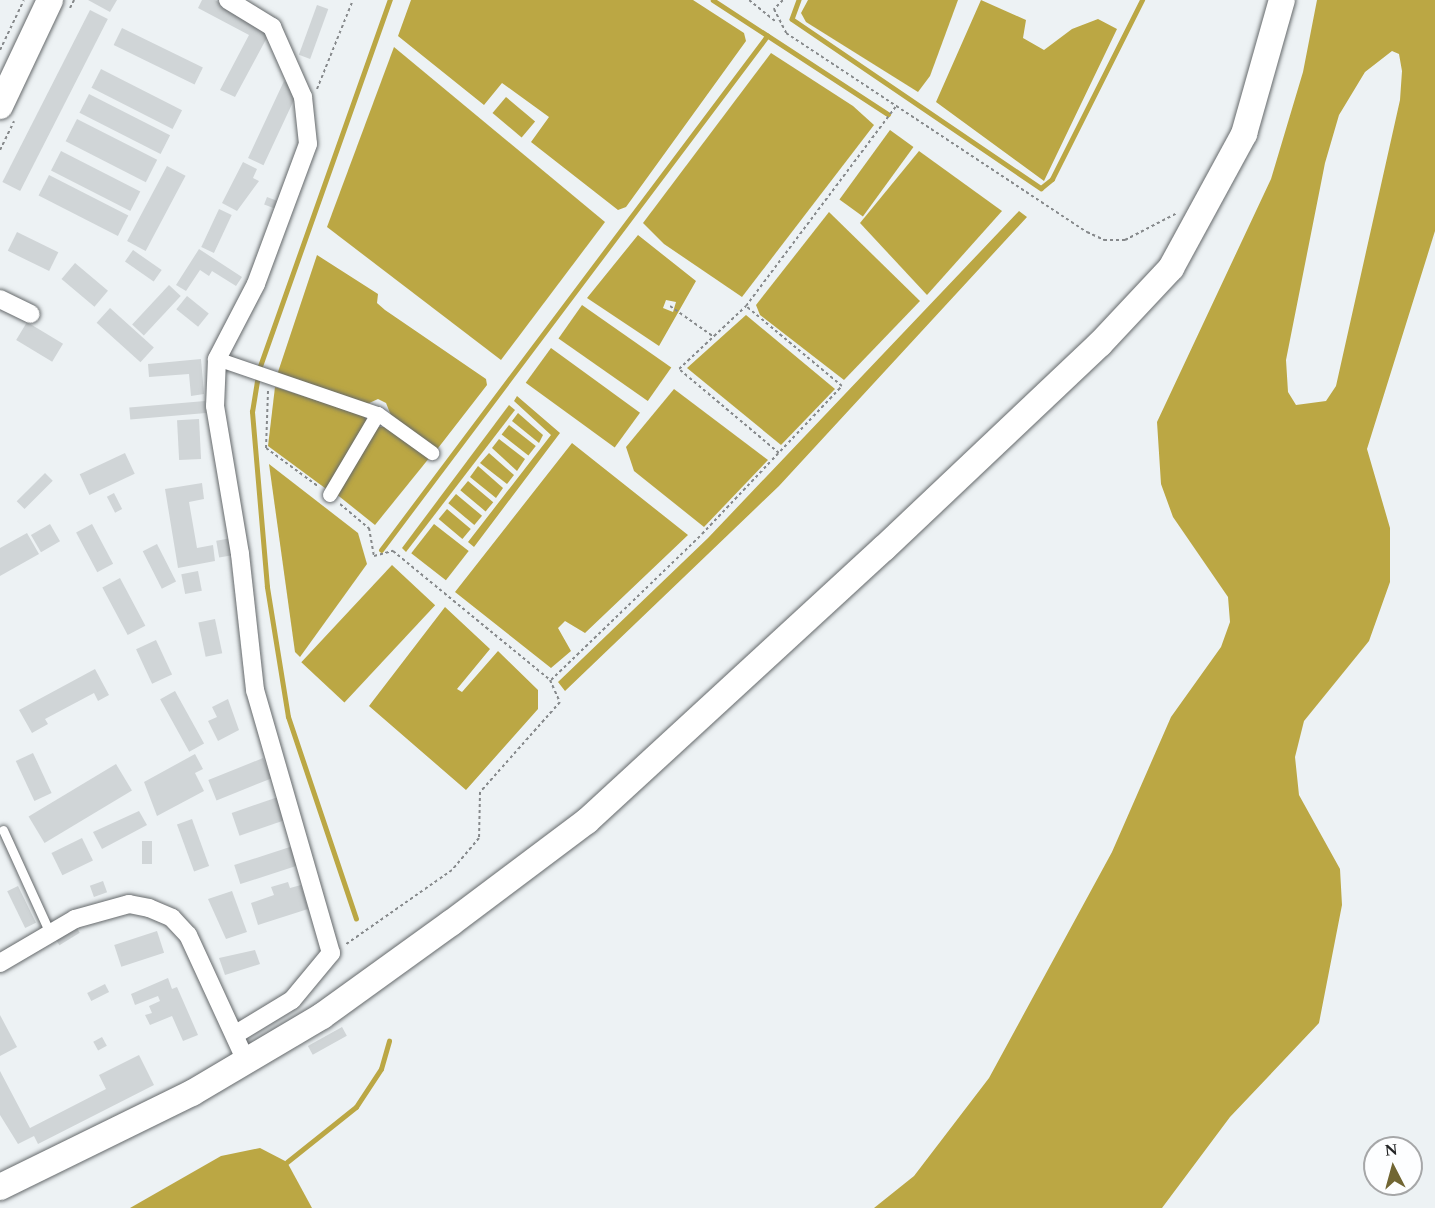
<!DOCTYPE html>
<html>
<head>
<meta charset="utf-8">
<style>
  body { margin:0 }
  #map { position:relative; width:1435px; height:1208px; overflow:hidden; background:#edf2f4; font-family:Spectral,serif }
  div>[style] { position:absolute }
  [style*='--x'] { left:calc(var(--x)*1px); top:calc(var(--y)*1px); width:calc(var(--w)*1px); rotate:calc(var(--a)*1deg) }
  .water>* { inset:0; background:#bba744; transform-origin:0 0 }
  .stream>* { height:4.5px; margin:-2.25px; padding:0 2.25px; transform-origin:2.25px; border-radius:2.25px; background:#bba744 }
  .building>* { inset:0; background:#d0d5d7; transform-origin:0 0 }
  .path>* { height:2px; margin-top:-1px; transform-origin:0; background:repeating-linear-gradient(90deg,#86898b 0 3px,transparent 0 6px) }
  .roads { filter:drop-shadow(0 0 2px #65696b) drop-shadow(0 0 2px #65696b) }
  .service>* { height:9px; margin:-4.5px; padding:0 4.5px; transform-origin:4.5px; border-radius:4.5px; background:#fff }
  .pedestrian>* { height:14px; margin:-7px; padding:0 7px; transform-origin:7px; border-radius:7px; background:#fff }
  .minor>* { height:18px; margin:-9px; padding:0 9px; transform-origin:9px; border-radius:9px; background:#fff }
  .secondary>* { height:26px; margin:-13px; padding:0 13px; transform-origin:13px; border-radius:13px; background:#fff }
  span { translate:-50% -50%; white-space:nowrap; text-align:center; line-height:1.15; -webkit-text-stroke:4.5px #fdfeff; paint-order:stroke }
  .north { position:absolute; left:1363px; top:1136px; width:60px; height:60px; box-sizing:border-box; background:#fdfeff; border:2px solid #a6a7a8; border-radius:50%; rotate:354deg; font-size:16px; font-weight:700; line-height:24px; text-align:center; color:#232425 }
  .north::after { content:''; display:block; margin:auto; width:21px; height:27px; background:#716633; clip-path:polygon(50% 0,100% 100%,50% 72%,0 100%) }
</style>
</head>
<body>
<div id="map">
  <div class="water">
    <i style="clip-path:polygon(411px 0,693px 0,744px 33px,746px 41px,626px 207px,618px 210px,531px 142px,549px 117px,502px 83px,484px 105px,398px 36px)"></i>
    <i style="clip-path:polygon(808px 0,958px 0,930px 76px,918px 92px,806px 22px,801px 13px)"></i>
    <i style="clip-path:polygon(981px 0,1026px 20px,1023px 38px,1044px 50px,1072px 29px,1098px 19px,1117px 29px,1044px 181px,936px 102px)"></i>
    <i style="clip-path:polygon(evenodd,1317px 0,1435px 0,1435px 231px,1367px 449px,1390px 528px,1390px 582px,1369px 641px,1304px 721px,1295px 757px,1299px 795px,1340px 869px,1342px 905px,1319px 1023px,1230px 1117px,1162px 1208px,874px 1208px,914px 1176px,989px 1078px,1112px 852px,1171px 717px,1221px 647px,1230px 622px,1228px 597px,1173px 517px,1161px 484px,1157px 422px,1271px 179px,1303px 72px,1317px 0,1392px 51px,1399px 54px,1402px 71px,1400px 100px,1336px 386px,1326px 401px,1296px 405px,1288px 392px,1286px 360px,1325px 163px,1339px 115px,1365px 72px,1392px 51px)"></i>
    <i style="clip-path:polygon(394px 47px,605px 222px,501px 360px,327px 227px)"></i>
    <i style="clip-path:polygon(771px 53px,853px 106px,874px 125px,742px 297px,664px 244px,643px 223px)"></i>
    <i style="left:506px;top:97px;width:38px;height:21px;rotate:40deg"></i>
    <i style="left:890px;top:130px;width:29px;height:86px;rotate:36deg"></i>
    <i style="clip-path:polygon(919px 151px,1002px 211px,927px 295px,860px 223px)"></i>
    <i style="clip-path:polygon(1019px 211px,1027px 217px,779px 486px,565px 691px,558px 682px,708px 538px)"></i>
    <i style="clip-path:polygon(829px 212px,920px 301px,844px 380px,760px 315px,756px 305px)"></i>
    <i style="clip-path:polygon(evenodd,638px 235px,696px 281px,659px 346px,587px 298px,638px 235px,666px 300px,676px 302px,673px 312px,663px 308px,666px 300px)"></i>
    <i style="clip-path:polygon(317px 255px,378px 294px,377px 303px,385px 310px,486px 379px,487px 385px,435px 452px,392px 418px,386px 403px,378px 399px,365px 405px,277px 375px)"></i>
    <i style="left:582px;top:305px;width:109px;height:41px;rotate:35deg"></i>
    <i style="clip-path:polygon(746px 315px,835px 389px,781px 445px,687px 368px)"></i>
    <i style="left:551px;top:348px;width:110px;height:43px;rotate:36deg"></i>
    <i style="clip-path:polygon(275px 387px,363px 415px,371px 425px,329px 491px,268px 446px)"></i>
    <i style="clip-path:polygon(674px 389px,768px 460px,704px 527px,634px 471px,626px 447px)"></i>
    <i style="clip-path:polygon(517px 396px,560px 433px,474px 547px,468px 542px,551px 435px,514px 401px)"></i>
    <i style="clip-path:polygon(509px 405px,515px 410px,406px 552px,402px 548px)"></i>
    <i style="clip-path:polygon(518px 413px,543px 435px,539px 443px,512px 421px)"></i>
    <i style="left:509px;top:425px;width:34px;height:12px;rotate:38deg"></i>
    <i style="clip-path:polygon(377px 427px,387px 427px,430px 457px,375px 525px,335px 493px)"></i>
    <i style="clip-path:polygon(499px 439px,525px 459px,517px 471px,492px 448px)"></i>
    <i style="clip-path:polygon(572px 443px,688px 535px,585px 633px,565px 621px,558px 628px,571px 651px,551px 668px,455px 592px)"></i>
    <i style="clip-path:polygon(489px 453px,514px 475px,507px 484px,480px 463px)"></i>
    <i style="clip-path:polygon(269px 464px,358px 533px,367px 564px,300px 657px,295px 652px)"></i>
    <i style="clip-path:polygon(478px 466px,503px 488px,496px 498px,470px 477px)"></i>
    <i style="left:468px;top:481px;width:33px;height:12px;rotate:40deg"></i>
    <i style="left:456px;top:494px;width:34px;height:12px;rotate:40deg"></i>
    <i style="left:447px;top:509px;width:31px;height:13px;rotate:40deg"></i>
    <i style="left:434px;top:524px;width:44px;height:37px;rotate:38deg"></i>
    <i style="left:392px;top:565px;width:59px;height:133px;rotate:43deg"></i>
    <i style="clip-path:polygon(445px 607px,490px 649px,457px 689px,462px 692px,498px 651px,538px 690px,538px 709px,466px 790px,369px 706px)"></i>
    <i style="clip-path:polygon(260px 1148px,287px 1162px,312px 1208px,130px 1208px,221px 1156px)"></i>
  </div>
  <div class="stream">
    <i style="--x:713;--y:0;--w:209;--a:33.1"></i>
    <i style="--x:799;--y:0;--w:20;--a:110"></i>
    <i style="--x:792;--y:19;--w:301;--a:34.2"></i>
    <i style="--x:1041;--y:188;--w:14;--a:-39"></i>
    <i style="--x:1052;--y:179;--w:200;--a:-63.3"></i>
    <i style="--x:381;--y:550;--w:643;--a:-53.09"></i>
    <i style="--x:356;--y:919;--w:213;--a:-108.6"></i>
    <i style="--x:288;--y:717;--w:132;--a:-99.2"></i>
    <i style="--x:267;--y:587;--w:176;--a:-94.9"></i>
    <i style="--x:252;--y:412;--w:44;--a:-80.8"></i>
    <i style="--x:259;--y:369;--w:392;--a:-70.5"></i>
    <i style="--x:287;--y:1162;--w:88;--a:-38.6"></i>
    <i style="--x:356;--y:1107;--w:45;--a:-56.7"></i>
    <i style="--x:381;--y:1069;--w:29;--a:-74"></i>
  </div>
  <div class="building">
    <i style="clip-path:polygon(88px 0,117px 0,110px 12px)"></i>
    <i style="clip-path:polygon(202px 0,215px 0,271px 30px,235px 97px,220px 90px,249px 35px,198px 8px)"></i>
    <i style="left:317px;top:5px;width:12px;height:53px;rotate:20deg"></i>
    <i style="left:90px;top:10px;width:20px;height:193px;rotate:27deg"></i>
    <i style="left:122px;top:28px;width:90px;height:19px;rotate:26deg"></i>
    <i style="left:101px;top:69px;width:91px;height:21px;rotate:27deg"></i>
    <i style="left:284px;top:81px;width:17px;height:85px;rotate:25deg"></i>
    <i style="left:89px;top:94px;width:91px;height:21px;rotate:27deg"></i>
    <i style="left:77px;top:119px;width:90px;height:25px;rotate:27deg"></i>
    <i style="left:61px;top:151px;width:89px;height:22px;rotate:27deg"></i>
    <i style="clip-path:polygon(243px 162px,257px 169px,253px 178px,259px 181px,237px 211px,222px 203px)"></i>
    <i style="left:167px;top:166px;width:21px;height:85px;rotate:28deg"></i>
    <i style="left:49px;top:175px;width:89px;height:23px;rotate:27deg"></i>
    <i style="left:267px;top:197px;width:17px;height:8px;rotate:21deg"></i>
    <i style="left:219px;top:209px;width:14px;height:42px;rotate:25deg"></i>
    <i style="left:17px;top:232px;width:46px;height:21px;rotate:26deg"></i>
    <i style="clip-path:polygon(199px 249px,242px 277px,236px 286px,212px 271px,209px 276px,200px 270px,186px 291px,176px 285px)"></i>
    <i style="left:133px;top:250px;width:35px;height:14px;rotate:35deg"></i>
    <i style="left:75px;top:263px;width:43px;height:21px;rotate:40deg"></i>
    <i style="left:169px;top:285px;width:16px;height:54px;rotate:43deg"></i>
    <i style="left:187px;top:296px;width:28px;height:17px;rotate:39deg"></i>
    <i style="left:110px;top:308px;width:59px;height:20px;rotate:42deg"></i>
    <i style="left:27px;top:322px;width:42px;height:21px;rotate:31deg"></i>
    <i style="clip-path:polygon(201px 359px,204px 394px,191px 396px,189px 374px,149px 377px,148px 364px)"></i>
    <i style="left:205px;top:401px;width:12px;height:76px;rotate:85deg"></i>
    <i style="left:199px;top:419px;width:40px;height:22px;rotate:87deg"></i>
    <i style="left:125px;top:453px;width:23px;height:50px;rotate:65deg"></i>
    <i style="left:45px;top:473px;width:11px;height:40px;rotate:45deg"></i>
    <i style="clip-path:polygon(202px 483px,204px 499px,189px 502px,197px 548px,213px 545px,215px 561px,178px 568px,165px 489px)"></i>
    <i style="left:114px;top:493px;width:18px;height:8px;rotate:63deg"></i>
    <i style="left:50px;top:524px;width:20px;height:22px;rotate:60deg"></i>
    <i style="left:92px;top:524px;width:45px;height:18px;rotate:62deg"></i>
    <i style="clip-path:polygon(27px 533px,39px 554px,0 576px,0 548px)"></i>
    <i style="left:232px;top:538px;width:17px;height:16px;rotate:80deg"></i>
    <i style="left:157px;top:544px;width:42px;height:16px;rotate:63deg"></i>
    <i style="left:198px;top:571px;width:20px;height:17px;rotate:79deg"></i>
    <i style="left:120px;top:578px;width:54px;height:20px;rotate:62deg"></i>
    <i style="left:215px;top:619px;width:35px;height:17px;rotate:78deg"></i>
    <i style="left:156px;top:640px;width:38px;height:22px;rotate:65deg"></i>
    <i style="clip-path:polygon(95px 669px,109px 695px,98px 701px,94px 693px,45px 719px,48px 724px,32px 733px,19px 710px)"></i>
    <i style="left:175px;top:691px;width:60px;height:17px;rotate:61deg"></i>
    <i style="clip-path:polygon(228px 699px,239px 730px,218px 741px,208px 721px,217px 717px,212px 707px)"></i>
    <i style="left:33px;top:753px;width:44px;height:19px;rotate:65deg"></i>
    <i style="clip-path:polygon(195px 754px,203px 769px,195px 773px,204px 791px,157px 816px,144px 782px)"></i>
    <i style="left:263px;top:758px;width:22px;height:59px;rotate:68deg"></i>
    <i style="left:116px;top:764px;width:31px;height:102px;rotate:59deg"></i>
    <i style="left:278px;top:797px;width:24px;height:49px;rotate:71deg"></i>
    <i style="clip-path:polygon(139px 811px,147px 825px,102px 849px,93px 832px)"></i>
    <i style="left:192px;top:819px;width:50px;height:16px;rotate:70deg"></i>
    <i style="left:82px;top:838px;width:25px;height:34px;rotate:64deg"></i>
    <i style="left:142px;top:841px;width:10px;height:23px"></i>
    <i style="left:296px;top:845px;width:20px;height:65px;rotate:72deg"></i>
    <i style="left:103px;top:881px;width:12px;height:14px;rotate:70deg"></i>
    <i style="clip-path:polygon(288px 882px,290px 888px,301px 885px,308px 909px,258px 925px,251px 903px,274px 895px,271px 887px)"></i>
    <i style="left:18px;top:886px;width:41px;height:12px;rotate:64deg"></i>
    <i style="clip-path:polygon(232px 891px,247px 932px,226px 939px,208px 899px)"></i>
    <i style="left:75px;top:925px;width:9px;height:24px;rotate:58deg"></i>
    <i style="left:157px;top:931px;width:23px;height:45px;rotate:72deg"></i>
    <i style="clip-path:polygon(255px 950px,260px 964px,225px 975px,219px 958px)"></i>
    <i style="clip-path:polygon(168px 978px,172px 989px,177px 987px,198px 1035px,183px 1041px,172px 1016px,150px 1025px,145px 1015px,152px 1013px,149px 1006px,160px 1001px,158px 996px,135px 1005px,131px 994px)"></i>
    <i style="left:105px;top:984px;width:9px;height:20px;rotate:63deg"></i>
    <i style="clip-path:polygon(0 1015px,17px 1047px,0 1056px)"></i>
    <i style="left:342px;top:1027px;width:10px;height:39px;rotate:61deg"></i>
    <i style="left:102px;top:1037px;width:10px;height:10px;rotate:61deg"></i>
    <i style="clip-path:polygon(139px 1055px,154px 1085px,38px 1144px,34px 1136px,18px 1144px,0 1115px,0 1071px,30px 1128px,106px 1089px,99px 1075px)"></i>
  </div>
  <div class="path">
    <i style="--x:749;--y:0;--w:35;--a:39"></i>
    <i style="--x:783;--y:0;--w:13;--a:135"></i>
    <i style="--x:774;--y:9;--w:27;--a:63"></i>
    <i style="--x:786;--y:33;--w:361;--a:33.5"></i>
    <i style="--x:1087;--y:232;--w:19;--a:25"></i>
    <i style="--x:1104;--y:240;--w:21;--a:0"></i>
    <i style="--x:1125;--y:240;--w:59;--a:-27.4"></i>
    <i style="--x:70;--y:8;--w:9;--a:-63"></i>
    <i style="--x:0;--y:50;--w:55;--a:-64.4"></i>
    <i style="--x:317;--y:89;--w:96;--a:-68"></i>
    <i style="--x:0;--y:150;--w:32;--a:-64"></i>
    <i style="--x:670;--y:306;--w:54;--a:35.2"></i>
    <i style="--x:268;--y:391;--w:57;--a:92"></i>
    <i style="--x:266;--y:448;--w:66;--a:36.3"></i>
    <i style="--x:779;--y:453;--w:131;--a:-140"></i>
    <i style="--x:679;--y:369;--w:92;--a:-43.2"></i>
    <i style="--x:746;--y:306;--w:250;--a:-53.1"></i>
    <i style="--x:340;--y:504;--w:38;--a:40"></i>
    <i style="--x:369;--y:528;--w:28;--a:80"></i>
    <i style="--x:374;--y:556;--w:20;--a:-15"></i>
    <i style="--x:393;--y:551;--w:203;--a:39.4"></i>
    <i style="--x:550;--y:680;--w:24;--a:66"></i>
    <i style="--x:560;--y:702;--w:120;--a:131.6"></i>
    <i style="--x:480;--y:792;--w:46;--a:91.2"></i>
    <i style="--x:479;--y:838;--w:42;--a:130.2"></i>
    <i style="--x:452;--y:870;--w:131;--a:145"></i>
    <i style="--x:551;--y:680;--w:210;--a:-44"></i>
    <i style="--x:702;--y:534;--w:204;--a:-46.6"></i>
    <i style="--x:842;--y:386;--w:125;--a:-140.2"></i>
  </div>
  <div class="roads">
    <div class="service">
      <i style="--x:3;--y:830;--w:113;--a:65.5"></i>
    </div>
    <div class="pedestrian">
      <i style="--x:217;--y:359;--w:170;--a:18.9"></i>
      <i style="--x:378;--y:414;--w:67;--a:35.8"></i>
      <i style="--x:330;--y:495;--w:94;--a:-59.3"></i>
    </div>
    <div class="minor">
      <i style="--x:228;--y:0;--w:52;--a:31.5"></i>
      <i style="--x:272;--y:27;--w:77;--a:66.1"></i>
      <i style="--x:303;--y:97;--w:47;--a:83.9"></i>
      <i style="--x:308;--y:144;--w:149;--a:110.4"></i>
      <i style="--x:256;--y:284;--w:85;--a:117.5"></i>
      <i style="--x:217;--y:359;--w:47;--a:92.4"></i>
      <i style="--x:215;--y:406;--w:150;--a:80.4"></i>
      <i style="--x:240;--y:554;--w:137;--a:83.7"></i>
      <i style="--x:255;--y:690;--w:274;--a:73.9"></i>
      <i style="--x:331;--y:953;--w:61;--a:129.7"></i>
      <i style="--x:292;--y:1000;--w:66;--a:148.7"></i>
      <i style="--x:0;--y:299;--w:34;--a:26"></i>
      <i style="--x:0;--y:963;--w:87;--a:-30.4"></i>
      <i style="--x:75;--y:919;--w:56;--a:-15.5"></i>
      <i style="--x:129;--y:904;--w:20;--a:11"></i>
      <i style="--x:149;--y:908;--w:25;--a:23"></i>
      <i style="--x:172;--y:918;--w:23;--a:47"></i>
      <i style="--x:188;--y:935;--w:136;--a:65.3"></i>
    </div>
    <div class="secondary">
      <i style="--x:0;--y:106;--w:117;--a:-64.7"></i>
      <i style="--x:0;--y:1187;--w:214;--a:-26.1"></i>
      <i style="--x:192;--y:1093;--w:151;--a:-30.6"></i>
      <i style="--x:322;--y:1016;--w:159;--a:-35.8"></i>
      <i style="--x:451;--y:923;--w:170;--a:-36.9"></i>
      <i style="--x:587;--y:821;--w:403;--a:-42.6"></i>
      <i style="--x:884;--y:548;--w:297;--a:-43.4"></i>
      <i style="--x:1100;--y:344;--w:104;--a:-46.9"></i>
      <i style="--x:1171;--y:268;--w:153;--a:-61.4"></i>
      <i style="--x:1244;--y:134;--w:139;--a:-74.2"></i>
    </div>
  </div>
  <div class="north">N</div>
</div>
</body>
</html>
